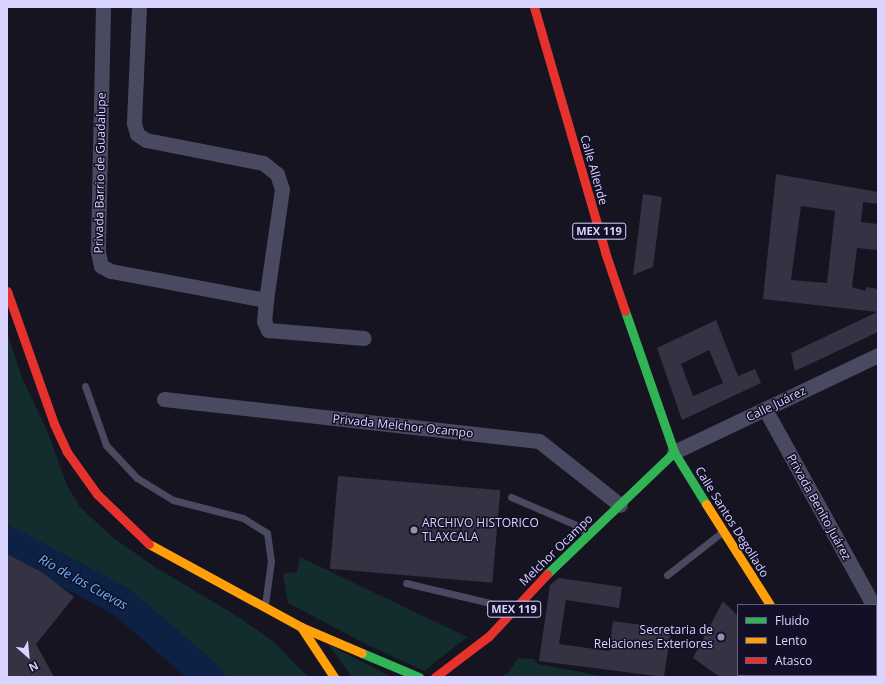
<!DOCTYPE html>
<html>
<head>
<meta charset="utf-8">
<style>
  body { margin:0 }
  #map { position:relative; width:885px; height:684px; overflow:hidden; background:#161421; font-family:"Open Sans",sans-serif }
  div>[style] { position:absolute }
  [style*='--x'] { left:calc(var(--x)*1px); top:calc(var(--y)*1px); width:calc(var(--w)*1px); rotate:calc(var(--a)*1deg) }
  .green>* { inset:0; background:#132c2d }
  .river>* { height:30px; margin:-15px; padding:0 15px; transform-origin:15px; border-radius:15px; background:#0d2144 }
  .building>* { inset:0; background:#343243; transform-origin:0 0 }
  .lane>* { height:7px; margin:-3.5px; padding:0 3.5px; transform-origin:3.5px; border-radius:3.5px; background:#4a4962 }
  .street>* { height:15px; margin:-7.5px; padding:0 7.5px; transform-origin:7.5px; border-radius:7.5px; background:#4a4962 }
  .fast>* { height:9px; margin:-4.5px; padding:0 4.5px; transform-origin:4.5px; border-radius:4.5px; background:#30b455 }
  .slow>* { height:9px; margin:-4.5px; padding:0 4.5px; transform-origin:4.5px; border-radius:4.5px; background:#ff9f0a }
  .jam>* { height:9px; margin:-4.5px; padding:0 4.5px; transform-origin:4.5px; border-radius:4.5px; background:#e5322d }
  .dots>* { width:11px; height:11px; translate:-50% -50%; box-sizing:border-box; border:2px solid #130f26; border-radius:50% }
  span { translate:-50% -50%; white-space:nowrap; text-align:center; line-height:1.15; -webkit-text-stroke:3px #130f26; paint-order:stroke }
  .shield-label span { padding:1px 3px; background:#130f26; border:1px solid; border-radius:3px; -webkit-text-stroke-width:0 }
  .shield-label { font-size:11px; color:#d9d4ff; font-weight:700 }
  .street-label { font-size:12px; color:#d9d4ff }
  .poi-label { font-size:12px; color:#d9d4ff }
  .left { translate:0 -50%; text-align:left }
  .right { translate:-100% -50%; text-align:right }
  .water-label { font-size:13px; color:#62b6ff; font-style:italic }
  .frame { position:absolute; inset:0; border:8px solid #d9d4ff; pointer-events:none }
  .legend { position:absolute; left:737px; top:604px; width:140px; height:72px; box-sizing:border-box; background:#130f26; border:1px solid #625e7d; margin:0; padding:5px 7px; list-style:none; font-size:12px; color:#d9d4ff }
  .legend li { display:flex; align-items:center; gap:8px; height:20px }
  .legend b { width:20px; border:1px solid #625e7d }
  .north { position:absolute; left:8px; top:636px; width:40px; height:40px; -webkit-text-stroke:3px #130f26; paint-order:stroke; rotate:153deg; font-size:11px; font-weight:700; line-height:16px; text-align:center; color:#d9d4ff }
  .north::after { content:''; display:block; margin:auto; width:14px; height:18px; background:#d9d4ff; clip-path:polygon(50% 0,100% 100%,50% 72%,0 100%) }
</style>
</head>
<body>
<div id="map">
  <div class="green">
    <i style="clip-path:polygon(7px 332px,22px 378px,46px 428px,67px 485px,80px 507px,111px 536px,155px 567px,240px 618px,275px 643px,308px 677px,227px 677px,160px 616px,7px 524px)"></i>
    <i style="clip-path:polygon(300px 557px,467px 637px,424px 671px,366px 644px,288px 603px,283px 573px,297px 572px)"></i>
    <i style="clip-path:polygon(328px 644px,391px 677px,352px 677px)"></i>
    <i style="clip-path:polygon(518px 658px,534px 659px,538px 664px,607px 677px,500px 677px,508px 673px)"></i>
  </div>
  <div class="river">
    <i style="--x:7;--y:541;--w:130;--a:27.9"></i>
    <i style="--x:122;--y:602;--w:115;--a:40.8"></i>
  </div>
  <div class="building">
    <i style="clip-path:polygon(evenodd,776px 174px,878px 192px,878px 204px,863px 202px,861px 222px,878px 224px,878px 250px,857px 248px,852px 287px,865px 291px,866px 287px,878px 289px,878px 332px,795px 371px,791px 353px,877px 312px,763px 299px,776px 174px,801px 206px,835px 211px,827px 283px,791px 280px,801px 206px)"></i>
    <i style="clip-path:polygon(643px 194px,662px 197px,653px 267px,633px 275px)"></i>
    <i style="clip-path:polygon(evenodd,716px 320px,738px 376px,755px 369px,761px 383px,682px 420px,657px 348px,716px 320px,709px 350px,723px 383px,693px 396px,681px 364px,709px 350px)"></i>
    <i style="left:338px;top:476px;width:163px;height:93px;rotate:5deg"></i>
    <i style="clip-path:polygon(7px 554px,43px 573px,74px 597px,36px 644px,54px 677px,7px 677px)"></i>
    <i style="clip-path:polygon(559px 578px,622px 587px,619px 608px,566px 600px,559px 644px,609px 651px,613px 621px,671px 629px,664px 677px,539px 661px,550px 585px)"></i>
    <i style="clip-path:polygon(723px 601px,738px 616px,738px 675px,751px 675px,750px 677px,720px 677px,693px 658px)"></i>
  </div>
  <div class="lane">
    <i style="--x:85;--y:386;--w:63;--a:70.4"></i>
    <i style="--x:106;--y:445;--w:45;--a:46.8"></i>
    <i style="--x:137;--y:478;--w:42;--a:31.4"></i>
    <i style="--x:173;--y:500;--w:72;--a:14.4"></i>
    <i style="--x:243;--y:518;--w:28;--a:32"></i>
    <i style="--x:267;--y:533;--w:28;--a:82"></i>
    <i style="--x:271;--y:561;--w:44;--a:97.8"></i>
    <i style="--x:511;--y:497;--w:69;--a:23.2"></i>
    <i style="--x:574;--y:524;--w:15;--a:37"></i>
    <i style="--x:667;--y:575;--w:70;--a:-38"></i>
    <i style="--x:406;--y:583;--w:108;--a:13.4"></i>
  </div>
  <div class="street">
    <i style="--x:103;--y:7;--w:245;--a:91.2"></i>
    <i style="--x:98;--y:252;--w:14;--a:78"></i>
    <i style="--x:101;--y:266;--w:11;--a:27"></i>
    <i style="--x:111;--y:271;--w:158;--a:10.6"></i>
    <i style="--x:139;--y:7;--w:116;--a:92.5"></i>
    <i style="--x:134;--y:123;--w:11;--a:75"></i>
    <i style="--x:137;--y:134;--w:11;--a:34"></i>
    <i style="--x:146;--y:140;--w:119;--a:11.1"></i>
    <i style="--x:263;--y:163;--w:18;--a:38"></i>
    <i style="--x:277;--y:174;--w:16;--a:72"></i>
    <i style="--x:282;--y:189;--w:112;--a:98.2"></i>
    <i style="--x:266;--y:300;--w:21;--a:95"></i>
    <i style="--x:264;--y:321;--w:10;--a:66"></i>
    <i style="--x:268;--y:330;--w:96;--a:4.8"></i>
    <i style="--x:164;--y:399;--w:377;--a:6.4"></i>
    <i style="--x:539;--y:441;--w:103;--a:38.3"></i>
    <i style="--x:765;--y:409;--w:224;--a:61.1"></i>
    <i style="--x:674;--y:452;--w:226;--a:-25.4"></i>
  </div>
  <div class="fast">
    <i style="--x:625;--y:311;--w:149;--a:70.8"></i>
    <i style="--x:674;--y:452;--w:61;--a:58.4"></i>
    <i style="--x:547;--y:574;--w:176;--a:-43.8"></i>
    <i style="--x:362;--y:653;--w:62;--a:22.8"></i>
  </div>
  <div class="slow">
    <i style="--x:706;--y:504;--w:120;--a:57.6"></i>
    <i style="--x:149;--y:544;--w:173;--a:28.6"></i>
    <i style="--x:301;--y:627;--w:66;--a:23.1"></i>
    <i style="--x:301;--y:627;--w:60;--a:56.6"></i>
  </div>
  <div class="jam">
    <i style="--x:534;--y:7;--w:255;--a:73.8"></i>
    <i style="--x:605;--y:252;--w:62;--a:71.3"></i>
    <i style="--x:7;--y:291;--w:141;--a:70.5"></i>
    <i style="--x:54;--y:424;--w:31;--a:65"></i>
    <i style="--x:67;--y:452;--w:52;--a:54.5"></i>
    <i style="--x:97;--y:494;--w:72;--a:43.9"></i>
    <i style="--x:815;--y:675;--w:3;--a:45"></i>
    <i style="--x:435;--y:677;--w:68;--a:-37.2"></i>
    <i style="--x:489;--y:636;--w:85;--a:-46.9"></i>
  </div>
  <div class="dots">
    <i style="left:414px;top:530px;background:#9591b1"></i>
    <i style="left:721px;top:637px;background:#9591b1"></i>
  </div>
  <div class="shield-label">
    <span style="left:599px;top:231px">MEX 119</span>
    <span style="left:514px;top:609px">MEX 119</span>
  </div>
  <div class="street-label">
    <span style="left:594px;top:170px;rotate:74deg">Calle Allende</span>
    <span style="left:100px;top:173px;rotate:-89deg">Privada Barrio de Guadalupe</span>
    <span style="left:776px;top:404px;rotate:-26deg">Calle Juárez</span>
    <span style="left:403px;top:426px;rotate:6deg">Privada Melchor Ocampo</span>
    <span style="left:819px;top:507px;rotate:61deg">Privada Benito Juárez</span>
    <span style="left:732px;top:522px;rotate:58deg">Calle Santos Degollado</span>
    <span style="left:556px;top:550px;rotate:-44deg">Melchor Ocampo</span>
  </div>
  <div class="poi-label">
    <span class="left" style="left:422px;top:530px">ARCHIVO HISTORICO<br>TLAXCALA</span>
    <span class="right" style="left:713px;top:637px">Secretaria de<br>Relaciones Exteriores</span>
  </div>
  <div class="water-label">
    <span style="left:83px;top:582px;rotate:29deg">Río de las Cuevas</span>
  </div>
  <div class="frame"></div>
  <ul class="legend">
  <li><b style="height:5px;background:#30b455"></b>Fluido</li>
  <li><b style="height:5px;background:#ff9f0a"></b>Lento</li>
  <li><b style="height:5px;background:#e5322d"></b>Atasco</li>
  </ul>
  <div class="north">N</div>
</div>
</body>
</html>
